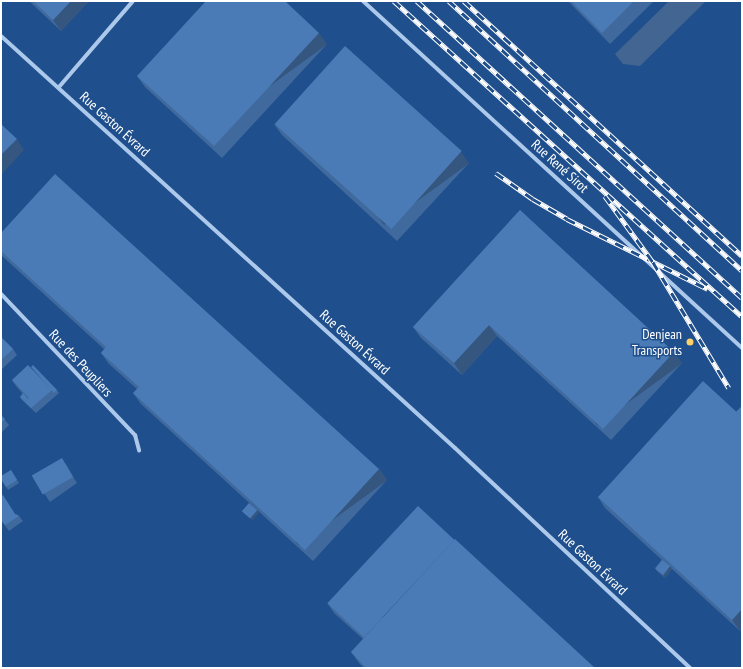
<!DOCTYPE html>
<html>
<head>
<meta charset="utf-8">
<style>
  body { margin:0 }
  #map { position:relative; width:743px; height:669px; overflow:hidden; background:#1f4f8c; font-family:"PT Sans Narrow",sans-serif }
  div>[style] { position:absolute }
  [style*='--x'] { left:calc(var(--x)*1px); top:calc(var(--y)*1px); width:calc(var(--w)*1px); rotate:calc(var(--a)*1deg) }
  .water>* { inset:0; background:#436591 }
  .minor>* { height:4px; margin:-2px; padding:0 2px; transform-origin:2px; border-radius:2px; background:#acc9ec }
  .rail>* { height:4.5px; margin-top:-2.25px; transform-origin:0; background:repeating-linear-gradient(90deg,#1f4f8c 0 9px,#fff 0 18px); box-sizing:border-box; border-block:1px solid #fff }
  .wall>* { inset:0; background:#406a9d }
  .shaded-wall>* { inset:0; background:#34567f; transform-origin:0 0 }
  .building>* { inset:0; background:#4b7bb6; transform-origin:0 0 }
  .dots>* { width:11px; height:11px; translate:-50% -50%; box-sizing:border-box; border:2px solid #1f4f8c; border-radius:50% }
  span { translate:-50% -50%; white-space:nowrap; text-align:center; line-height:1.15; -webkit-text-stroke:3px #1f4f8c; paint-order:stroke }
  .street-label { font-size:14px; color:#fff }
  .poi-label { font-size:14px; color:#fff }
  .right { translate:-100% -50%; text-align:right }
  .frame { position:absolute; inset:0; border:2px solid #fff; pointer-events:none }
</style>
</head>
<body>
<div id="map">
  <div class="water">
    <i style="clip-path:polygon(669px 1px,706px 1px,640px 66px,623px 64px,615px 54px)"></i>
  </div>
  <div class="minor">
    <i style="--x:363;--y:1;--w:514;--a:42.48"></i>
    <i style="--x:1;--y:36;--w:613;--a:42.22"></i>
    <i style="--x:455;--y:448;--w:322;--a:43.1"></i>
    <i style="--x:59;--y:87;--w:113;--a:-49.3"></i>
    <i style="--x:1;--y:294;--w:195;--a:46.5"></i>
    <i style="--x:135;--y:435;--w:16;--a:75"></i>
  </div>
  <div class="rail">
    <i style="--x:394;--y:1;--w:469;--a:42.2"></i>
    <i style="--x:417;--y:1;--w:440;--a:42.4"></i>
    <i style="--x:449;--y:1;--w:398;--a:42.6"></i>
    <i style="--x:464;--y:1;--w:377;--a:42.5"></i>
    <i style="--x:496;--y:173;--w:45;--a:35.1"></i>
    <i style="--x:533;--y:199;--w:39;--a:30"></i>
    <i style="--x:567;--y:219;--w:157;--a:26.4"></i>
    <i style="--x:605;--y:196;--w:82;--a:54"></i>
    <i style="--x:653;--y:262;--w:147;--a:58.9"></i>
  </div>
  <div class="wall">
    <i style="clip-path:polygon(29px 1px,89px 1px,61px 31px)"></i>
    <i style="clip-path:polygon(568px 1px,654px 1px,610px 44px)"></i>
    <i style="clip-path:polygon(327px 44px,222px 158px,145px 87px,137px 76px)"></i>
    <i style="clip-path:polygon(274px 124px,469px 163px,397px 241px,282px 135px)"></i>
    <i style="clip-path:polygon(520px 210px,682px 363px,611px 440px,497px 336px,462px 375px,421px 338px,413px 327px)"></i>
    <i style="clip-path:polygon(1px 233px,379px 469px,387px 480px,313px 561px,141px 404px,133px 393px,137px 389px,109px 364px,101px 353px,104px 349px,1px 255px)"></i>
    <i style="clip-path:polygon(1px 337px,13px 349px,17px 355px,1px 370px)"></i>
    <i style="clip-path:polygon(12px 380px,57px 390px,59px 393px,36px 413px,22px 400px,20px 397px,23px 394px,16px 386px)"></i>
    <i style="clip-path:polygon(742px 406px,742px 628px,740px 631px,671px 568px,672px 569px,665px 578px,657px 571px,655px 568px,662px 560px,605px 508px,598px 497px,736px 412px)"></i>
    <i style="clip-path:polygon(1px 415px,9px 425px,1px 433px)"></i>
    <i style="clip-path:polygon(66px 464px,77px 483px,50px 502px,33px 477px)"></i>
    <i style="clip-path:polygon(11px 470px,19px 483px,8px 490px,1px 479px)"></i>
    <i style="clip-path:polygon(16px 514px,19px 516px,23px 521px,9px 531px,1px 520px)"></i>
    <i style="clip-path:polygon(328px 604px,595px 668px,364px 668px,359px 663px,351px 652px,363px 639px,334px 613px)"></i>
  </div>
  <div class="shaded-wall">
    <i style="clip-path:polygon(71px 1px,89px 1px,61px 31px,53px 20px)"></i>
    <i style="left:319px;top:33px;width:14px;height:154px;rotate:54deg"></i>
    <i style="clip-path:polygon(17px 139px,24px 150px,1px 175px,1px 155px)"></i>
    <i style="left:461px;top:152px;width:14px;height:105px;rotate:54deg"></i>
    <i style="clip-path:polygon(489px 325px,497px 336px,462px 375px,454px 363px)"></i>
    <i style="left:674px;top:352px;width:14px;height:105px;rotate:54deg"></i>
    <i style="clip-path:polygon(62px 458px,66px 464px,77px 483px,73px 477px)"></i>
    <i style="left:379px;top:469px;width:14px;height:110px;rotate:54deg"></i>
    <i style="clip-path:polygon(257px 510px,259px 513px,252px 521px,250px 518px)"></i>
    <i style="clip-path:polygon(670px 566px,672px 569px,665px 578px,663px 575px)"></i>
    <i style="clip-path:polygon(742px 609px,742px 628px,740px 631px,732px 620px)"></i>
  </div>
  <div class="building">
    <i style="clip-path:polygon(33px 1px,71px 1px,53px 20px)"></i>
    <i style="clip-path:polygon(206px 1px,285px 1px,319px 33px,214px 146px,137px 76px)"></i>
    <i style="clip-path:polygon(571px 1px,634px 1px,602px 33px)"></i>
    <i style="left:345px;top:46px;width:157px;height:105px;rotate:42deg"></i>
    <i style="clip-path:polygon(1px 124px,17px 139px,1px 155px)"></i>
    <i style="clip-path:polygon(55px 174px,379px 469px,305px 550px,133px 393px,139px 387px,101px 353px,106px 347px,1px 251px,1px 233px)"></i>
    <i style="clip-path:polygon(520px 210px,674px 352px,603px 429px,489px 325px,454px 363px,413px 327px)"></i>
    <i style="clip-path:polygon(1px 337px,13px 349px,1px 360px)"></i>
    <i style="clip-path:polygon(28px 365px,52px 390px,31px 408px,25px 402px,29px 398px,12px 380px)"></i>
    <i style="clip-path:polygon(33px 365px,57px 390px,54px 393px,31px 367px)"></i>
    <i style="clip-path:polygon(703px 381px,742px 417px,742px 609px,732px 620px,598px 497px)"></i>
    <i style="clip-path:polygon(23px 393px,28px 399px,25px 402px,27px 404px,20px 397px)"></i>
    <i style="clip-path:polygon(742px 406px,742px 417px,736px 412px)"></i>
    <i style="clip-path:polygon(1px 415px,5px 419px,1px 423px)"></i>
    <i style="left:62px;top:458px;width:22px;height:35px;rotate:60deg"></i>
    <i style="clip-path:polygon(11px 470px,17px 480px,6px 487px,1px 479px,1px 476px)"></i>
    <i style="clip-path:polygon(3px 495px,15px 514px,19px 516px,5px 525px,1px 520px,1px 496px)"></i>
    <i style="left:249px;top:503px;width:11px;height:11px;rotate:41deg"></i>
    <i style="left:418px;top:506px;width:50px;height:133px;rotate:43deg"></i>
    <i style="clip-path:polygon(455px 539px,595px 668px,366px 668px,351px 652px)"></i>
    <i style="left:662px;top:560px;width:10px;height:11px;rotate:37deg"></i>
  </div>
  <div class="dots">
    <i style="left:690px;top:342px;background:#fad06b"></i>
  </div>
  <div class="street-label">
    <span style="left:115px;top:124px;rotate:42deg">Rue Gaston Évrard</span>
    <span style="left:560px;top:166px;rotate:42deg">Rue René Sirot</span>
    <span style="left:355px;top:342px;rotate:42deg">Rue Gaston Évrard</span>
    <span style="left:81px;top:363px;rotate:47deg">Rue des Peupliers</span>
    <span style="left:593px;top:562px;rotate:43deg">Rue Gaston Évrard</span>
  </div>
  <div class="poi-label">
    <span class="right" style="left:682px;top:342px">Denjean<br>Transports</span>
  </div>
  <div class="frame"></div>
</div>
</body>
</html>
